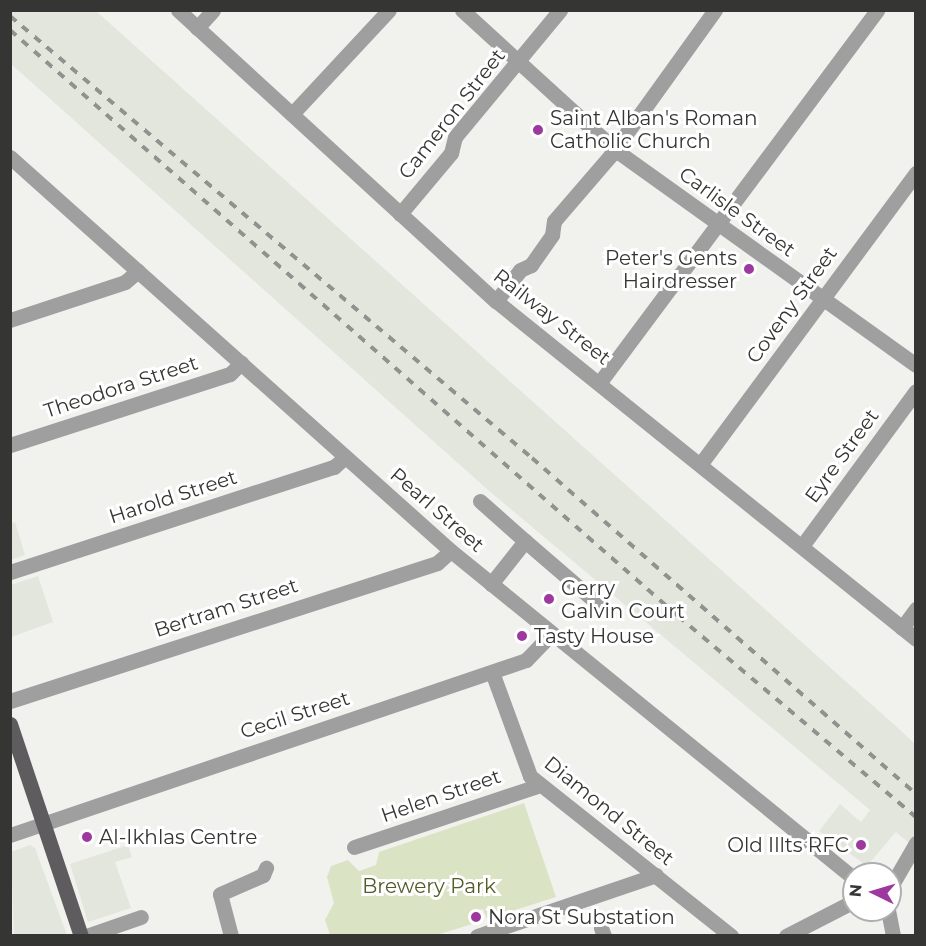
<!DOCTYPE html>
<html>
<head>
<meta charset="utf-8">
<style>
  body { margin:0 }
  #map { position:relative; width:926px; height:946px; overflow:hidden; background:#f1f2ee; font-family:Montserrat,sans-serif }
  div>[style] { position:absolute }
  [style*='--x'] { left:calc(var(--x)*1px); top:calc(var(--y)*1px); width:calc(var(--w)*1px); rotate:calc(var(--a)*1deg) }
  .built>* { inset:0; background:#e3e6dc }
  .green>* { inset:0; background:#dbe3c5 }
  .minor>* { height:15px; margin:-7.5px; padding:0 7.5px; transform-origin:7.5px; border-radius:7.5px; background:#a09fa0 }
  .major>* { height:15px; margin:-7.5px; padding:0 7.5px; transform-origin:7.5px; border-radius:7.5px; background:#5e5c5e }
  .rail>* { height:4px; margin-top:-2px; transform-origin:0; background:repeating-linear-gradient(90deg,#91928f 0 8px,transparent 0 16px) }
  .dots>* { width:16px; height:16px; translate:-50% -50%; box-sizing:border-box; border:3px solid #fff; border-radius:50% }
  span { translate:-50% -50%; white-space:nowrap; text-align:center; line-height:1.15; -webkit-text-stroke:6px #fff; paint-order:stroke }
  .street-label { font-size:20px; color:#353634 }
  .poi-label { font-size:20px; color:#353634 }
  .left { translate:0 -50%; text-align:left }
  .right { translate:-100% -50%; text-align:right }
  .park-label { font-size:20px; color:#515c28 }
  .frame { position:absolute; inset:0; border:12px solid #353634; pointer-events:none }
  .north { position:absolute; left:842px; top:862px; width:60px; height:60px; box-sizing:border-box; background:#fff; border:2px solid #aeafae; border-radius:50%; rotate:275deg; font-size:16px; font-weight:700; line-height:24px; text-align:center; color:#353634 }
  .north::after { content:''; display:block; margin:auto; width:21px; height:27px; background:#9c389e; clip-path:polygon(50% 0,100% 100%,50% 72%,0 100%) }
</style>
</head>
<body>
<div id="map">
  <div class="built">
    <i style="clip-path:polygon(10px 11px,96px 11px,899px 729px,915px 744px,915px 848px,896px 832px,867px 866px,819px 831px,840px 804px,861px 822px,870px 810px,488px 490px,11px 64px)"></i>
    <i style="clip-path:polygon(15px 522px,25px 555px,11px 560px,11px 523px)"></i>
    <i style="clip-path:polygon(38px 576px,53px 622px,11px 637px,11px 585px)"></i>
    <i style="clip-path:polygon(30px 845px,35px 848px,67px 935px,14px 935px,11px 852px)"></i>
    <i style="clip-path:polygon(128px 845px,132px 857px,115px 862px,131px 908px,88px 922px,70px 864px)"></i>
  </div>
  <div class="green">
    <i style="clip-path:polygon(524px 803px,556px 897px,487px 919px,483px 909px,469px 914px,472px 924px,437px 935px,330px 935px,325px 920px,334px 903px,327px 877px,331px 866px,348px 860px,359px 871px,376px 865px,379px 852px)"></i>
  </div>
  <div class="minor">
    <i style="--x:178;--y:10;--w:431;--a:42.5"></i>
    <i style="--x:496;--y:301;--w:539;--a:38.83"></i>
    <i style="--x:462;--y:10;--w:206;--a:42.4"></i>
    <i style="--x:614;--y:149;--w:371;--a:35.6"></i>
    <i style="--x:197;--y:28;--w:24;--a:-48"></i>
    <i style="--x:292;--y:114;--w:142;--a:-47"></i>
    <i style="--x:10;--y:157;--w:591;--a:41.78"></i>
    <i style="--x:451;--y:551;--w:515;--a:39.09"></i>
    <i style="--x:400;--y:214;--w:80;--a:-50.1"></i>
    <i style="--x:451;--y:153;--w:16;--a:-76"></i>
    <i style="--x:455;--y:137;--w:165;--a:-50.4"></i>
    <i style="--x:496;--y:301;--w:39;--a:-52"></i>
    <i style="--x:520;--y:270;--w:12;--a:-24"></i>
    <i style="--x:531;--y:265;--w:37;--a:-55"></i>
    <i style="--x:552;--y:235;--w:14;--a:-82"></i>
    <i style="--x:554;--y:221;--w:86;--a:-49.3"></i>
    <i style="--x:610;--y:156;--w:180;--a:-54.3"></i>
    <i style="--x:10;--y:320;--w:121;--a:-18.3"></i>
    <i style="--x:125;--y:282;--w:17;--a:-40"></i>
    <i style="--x:600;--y:382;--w:464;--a:-53.3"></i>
    <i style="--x:10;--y:445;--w:231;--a:-17.9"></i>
    <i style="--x:230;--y:374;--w:16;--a:-45"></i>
    <i style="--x:702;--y:462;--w:360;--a:-53.5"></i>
    <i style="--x:480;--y:501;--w:60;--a:41.6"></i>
    <i style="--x:802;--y:546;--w:192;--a:-53.7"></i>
    <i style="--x:10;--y:572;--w:341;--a:-18"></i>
    <i style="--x:334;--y:467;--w:15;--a:-42"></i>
    <i style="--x:491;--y:584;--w:55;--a:-51.7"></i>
    <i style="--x:525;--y:541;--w:104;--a:40.7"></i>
    <i style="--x:902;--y:628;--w:24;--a:-54"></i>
    <i style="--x:492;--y:672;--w:111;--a:69.9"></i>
    <i style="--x:530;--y:776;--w:257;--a:38.5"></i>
    <i style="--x:10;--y:701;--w:449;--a:-17.9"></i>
    <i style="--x:437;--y:563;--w:18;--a:-41"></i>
    <i style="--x:10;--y:835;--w:545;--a:-18.73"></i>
    <i style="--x:526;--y:660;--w:36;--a:-46"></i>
    <i style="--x:354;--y:847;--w:196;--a:-18.4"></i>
    <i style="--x:890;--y:888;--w:52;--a:-60"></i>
    <i style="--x:888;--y:910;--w:26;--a:79"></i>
    <i style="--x:601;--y:928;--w:9;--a:69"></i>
    <i style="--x:86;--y:936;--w:58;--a:-19.1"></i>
    <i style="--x:231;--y:936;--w:43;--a:-104.7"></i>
    <i style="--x:220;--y:894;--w:47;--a:-23.8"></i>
    <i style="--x:263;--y:875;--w:8;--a:-67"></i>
    <i style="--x:477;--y:936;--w:189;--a:-18.8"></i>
    <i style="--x:786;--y:936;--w:76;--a:-27.2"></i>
  </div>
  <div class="major">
    <i style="--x:10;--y:724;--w:224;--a:71.5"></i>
  </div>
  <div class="rail">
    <i style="--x:10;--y:16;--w:684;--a:40.26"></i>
    <i style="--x:532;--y:458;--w:510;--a:41.19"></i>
    <i style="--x:10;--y:30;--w:889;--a:41.26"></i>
    <i style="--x:678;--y:616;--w:312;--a:40.2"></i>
  </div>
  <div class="dots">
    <i style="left:538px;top:130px;background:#9c389e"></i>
    <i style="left:749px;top:269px;background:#9c389e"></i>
    <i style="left:549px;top:599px;background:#9c389e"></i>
    <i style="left:522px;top:636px;background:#9c389e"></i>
    <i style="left:87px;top:837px;background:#9c389e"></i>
    <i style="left:861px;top:845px;background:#9c389e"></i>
    <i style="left:476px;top:917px;background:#9c389e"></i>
  </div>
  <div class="street-label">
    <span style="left:452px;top:114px;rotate:-52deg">Cameron Street</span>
    <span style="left:737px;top:212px;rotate:36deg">Carlisle Street</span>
    <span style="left:792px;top:305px;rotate:-54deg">Coveny Street</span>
    <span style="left:552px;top:317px;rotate:38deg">Railway Street</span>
    <span style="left:121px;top:387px;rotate:-18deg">Theodora Street</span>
    <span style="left:842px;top:456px;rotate:-54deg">Eyre Street</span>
    <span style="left:173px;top:497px;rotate:-18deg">Harold Street</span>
    <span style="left:437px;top:510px;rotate:41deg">Pearl Street</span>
    <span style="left:226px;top:608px;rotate:-18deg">Bertram Street</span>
    <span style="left:295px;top:715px;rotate:-18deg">Cecil Street</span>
    <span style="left:441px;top:796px;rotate:-19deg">Helen Street</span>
    <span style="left:609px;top:811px;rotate:39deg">Diamond Street</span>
  </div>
  <div class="poi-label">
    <span class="left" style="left:550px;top:130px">Saint Alban's Roman<br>Catholic Church</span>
    <span class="right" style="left:737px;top:270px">Peter's Gents<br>Hairdresser</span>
    <span class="left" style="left:561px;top:600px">Gerry<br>Galvin Court</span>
    <span class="left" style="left:534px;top:636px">Tasty House</span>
    <span class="left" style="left:99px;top:837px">Al-Ikhlas Centre</span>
    <span class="right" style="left:849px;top:845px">Old Illts RFC</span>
    <span class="left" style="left:488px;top:917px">Nora St Substation</span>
  </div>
  <div class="park-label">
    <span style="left:429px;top:886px">Brewery Park</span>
  </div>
  <div class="frame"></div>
  <div class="north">N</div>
</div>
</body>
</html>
